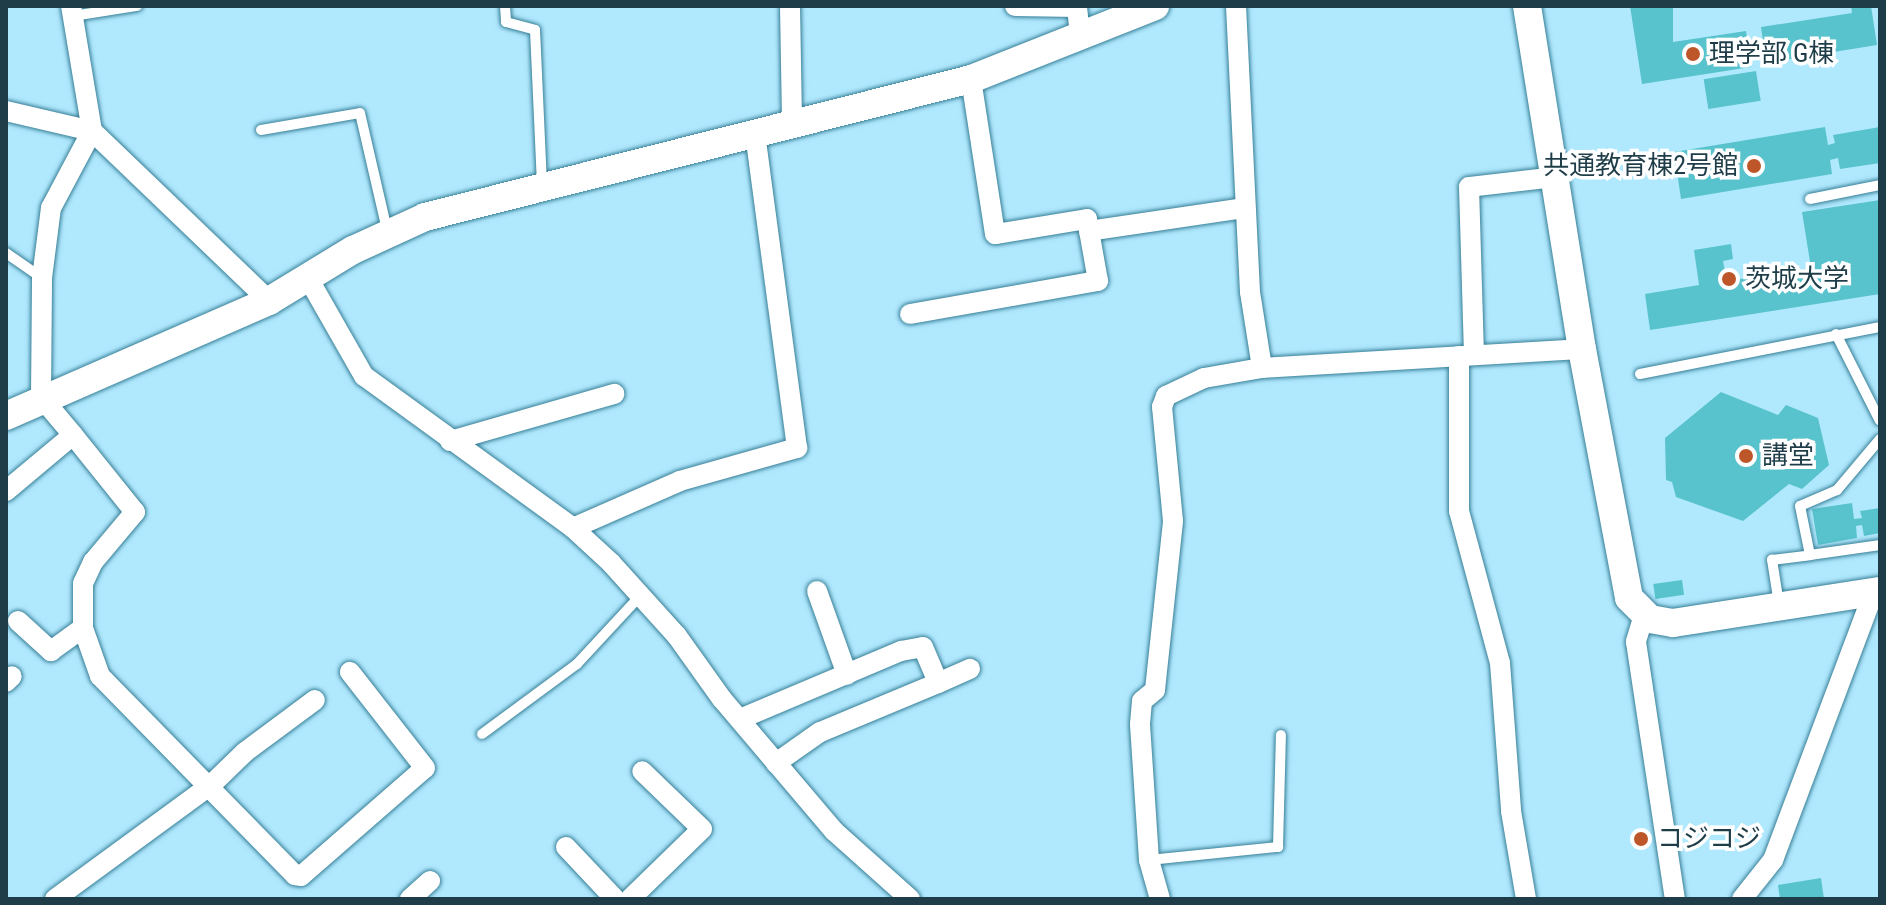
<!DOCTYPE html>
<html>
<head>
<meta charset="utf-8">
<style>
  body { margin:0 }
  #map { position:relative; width:1886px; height:905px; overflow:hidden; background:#b0e9fe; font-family:"Roboto Condensed","Noto Sans JP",sans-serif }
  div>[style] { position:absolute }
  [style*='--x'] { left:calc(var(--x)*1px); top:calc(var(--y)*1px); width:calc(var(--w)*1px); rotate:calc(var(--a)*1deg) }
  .building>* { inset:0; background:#58c3cc; transform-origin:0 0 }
  .roads { filter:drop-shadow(0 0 2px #377f97) drop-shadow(0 0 2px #377f97) }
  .lane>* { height:10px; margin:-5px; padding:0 5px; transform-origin:5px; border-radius:5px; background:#fff }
  .street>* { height:20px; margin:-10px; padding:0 10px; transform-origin:10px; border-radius:10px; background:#fff }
  .secondary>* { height:28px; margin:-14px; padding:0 14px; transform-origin:14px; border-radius:14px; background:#fff }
  .dots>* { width:22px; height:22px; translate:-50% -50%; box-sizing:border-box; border:4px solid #fff; border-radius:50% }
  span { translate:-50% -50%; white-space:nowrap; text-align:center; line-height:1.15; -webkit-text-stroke:7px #fff; paint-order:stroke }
  .poi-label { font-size:26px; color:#1f3d48 }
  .left { translate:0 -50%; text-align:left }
  .right { translate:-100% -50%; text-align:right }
  .frame { position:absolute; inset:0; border:8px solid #1f3d48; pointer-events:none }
</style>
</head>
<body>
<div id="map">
  <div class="building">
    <i style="clip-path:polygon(1630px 6px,1673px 6px,1673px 42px,1746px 31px,1751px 67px,1642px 84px)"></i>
    <i style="clip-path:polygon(1851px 6px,1871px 6px,1877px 45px,1766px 63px,1761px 27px,1852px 13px)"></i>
    <i style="left:1756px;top:71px;width:30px;height:53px;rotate:81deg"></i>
    <i style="clip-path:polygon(1825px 127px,1828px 145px,1835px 143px,1833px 135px,1880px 127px,1880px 163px,1840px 169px,1838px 158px,1830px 160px,1832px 174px,1681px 199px,1674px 152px)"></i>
    <i style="clip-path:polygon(1880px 200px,1880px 294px,1650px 330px,1645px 294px,1699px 285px,1694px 250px,1731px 244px,1733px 259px,1723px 261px,1727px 281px,1811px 268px,1802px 212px)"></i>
    <i style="clip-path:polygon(1721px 392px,1778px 415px,1786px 405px,1818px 418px,1829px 465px,1802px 489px,1789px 484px,1743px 521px,1676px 497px,1672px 482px,1666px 480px,1665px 438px)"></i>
    <i style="clip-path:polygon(1852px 503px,1854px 519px,1862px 518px,1860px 511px,1880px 508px,1880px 533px,1864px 536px,1862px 525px,1856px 526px,1857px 538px,1818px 545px,1812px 509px)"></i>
    <i style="left:1682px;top:580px;width:15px;height:29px;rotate:82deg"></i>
    <i style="clip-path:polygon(1821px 878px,1824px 899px,1780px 899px,1778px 885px)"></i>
  </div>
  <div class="roads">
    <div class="lane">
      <i style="--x:505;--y:6;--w:16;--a:86"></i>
      <i style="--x:506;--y:22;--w:30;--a:15"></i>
      <i style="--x:535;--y:30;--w:156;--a:87.4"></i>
      <i style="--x:73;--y:16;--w:65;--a:-8.9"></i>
      <i style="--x:261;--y:130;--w:100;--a:-9.7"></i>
      <i style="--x:360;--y:113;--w:120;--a:77"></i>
      <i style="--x:1810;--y:199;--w:71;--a:-11.3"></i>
      <i style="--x:6;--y:253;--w:44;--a:34.8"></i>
      <i style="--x:1836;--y:334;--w:97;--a:63.2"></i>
      <i style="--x:1640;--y:374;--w:245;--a:-11.1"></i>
      <i style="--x:1880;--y:439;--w:67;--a:130.1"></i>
      <i style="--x:1837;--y:490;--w:40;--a:156.6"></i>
      <i style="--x:1800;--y:506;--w:50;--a:78.5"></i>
      <i style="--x:1810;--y:555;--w:71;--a:-8.1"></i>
      <i style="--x:1779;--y:604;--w:45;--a:-99"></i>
      <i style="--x:1772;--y:560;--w:38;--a:-7"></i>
      <i style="--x:482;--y:734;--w:118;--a:-36.4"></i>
      <i style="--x:577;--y:664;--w:94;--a:-47.2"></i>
      <i style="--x:1149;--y:860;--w:130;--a:-5.8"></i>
      <i style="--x:1278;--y:847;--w:112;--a:-88.5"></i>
    </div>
    <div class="street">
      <i style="--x:790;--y:6;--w:116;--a:89"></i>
      <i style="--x:1015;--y:6;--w:62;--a:0.9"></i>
      <i style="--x:1077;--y:7;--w:29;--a:84"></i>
      <i style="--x:1236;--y:6;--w:286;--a:87.2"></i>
      <i style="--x:1250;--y:292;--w:77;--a:81"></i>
      <i style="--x:6;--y:111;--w:88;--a:13.1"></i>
      <i style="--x:92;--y:131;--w:245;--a:43.8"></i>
      <i style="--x:1089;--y:231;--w:158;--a:-8.4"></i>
      <i style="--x:308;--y:278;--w:113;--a:60.3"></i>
      <i style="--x:364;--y:376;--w:258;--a:36"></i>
      <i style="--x:573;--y:528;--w:52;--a:42.6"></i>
      <i style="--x:611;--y:563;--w:98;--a:47.9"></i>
      <i style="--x:677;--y:636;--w:77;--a:54.5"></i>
      <i style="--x:722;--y:699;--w:173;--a:49.7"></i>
      <i style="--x:834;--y:831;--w:102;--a:41.8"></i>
      <i style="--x:910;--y:314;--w:191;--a:-10"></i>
      <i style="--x:1098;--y:281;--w:63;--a:-100.1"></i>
      <i style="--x:1087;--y:219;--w:93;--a:170.7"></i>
      <i style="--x:995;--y:234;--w:157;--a:-98.8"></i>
      <i style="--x:1474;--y:355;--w:168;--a:-91.7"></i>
      <i style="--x:1469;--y:187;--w:87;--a:-6.6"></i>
      <i style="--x:1459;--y:356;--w:155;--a:90"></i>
      <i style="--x:1459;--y:511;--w:157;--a:74.9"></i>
      <i style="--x:1500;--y:663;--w:148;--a:85.7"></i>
      <i style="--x:1511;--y:811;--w:89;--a:80.3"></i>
      <i style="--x:73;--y:435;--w:99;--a:51.2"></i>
      <i style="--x:135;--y:512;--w:65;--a:130"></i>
      <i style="--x:93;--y:562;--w:23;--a:115"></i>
      <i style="--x:83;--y:583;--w:45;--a:90"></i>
      <i style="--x:83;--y:628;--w:51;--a:70.5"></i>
      <i style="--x:100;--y:676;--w:279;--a:45.6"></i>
      <i style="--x:295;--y:875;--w:6;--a:9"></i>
      <i style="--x:301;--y:876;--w:164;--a:-41.1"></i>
      <i style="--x:425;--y:768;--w:122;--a:-128"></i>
      <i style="--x:450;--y:441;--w:171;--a:-16"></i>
      <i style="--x:6;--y:491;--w:87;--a:-39.9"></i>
      <i style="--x:73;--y:435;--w:50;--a:-130.1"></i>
      <i style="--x:41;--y:397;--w:119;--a:-89.5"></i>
      <i style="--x:42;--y:278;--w:71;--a:-82.7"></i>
      <i style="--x:51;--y:208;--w:87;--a:-62"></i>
      <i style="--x:92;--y:131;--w:127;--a:-99.5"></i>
      <i style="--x:573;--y:528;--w:117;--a:-23.7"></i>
      <i style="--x:680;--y:481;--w:122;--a:-15.8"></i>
      <i style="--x:797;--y:448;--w:318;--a:-97.6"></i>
      <i style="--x:817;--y:591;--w:89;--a:70.3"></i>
      <i style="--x:1644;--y:615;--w:28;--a:107"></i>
      <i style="--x:1636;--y:642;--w:260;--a:81.4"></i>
      <i style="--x:18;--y:621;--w:45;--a:42.3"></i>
      <i style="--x:51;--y:651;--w:39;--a:-36"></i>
      <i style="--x:6;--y:682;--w:8;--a:-45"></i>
      <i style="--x:938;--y:683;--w:35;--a:-24"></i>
      <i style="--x:740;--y:719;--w:175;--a:-22.9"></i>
      <i style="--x:901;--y:651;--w:22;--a:-10"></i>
      <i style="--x:923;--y:647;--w:39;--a:67"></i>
      <i style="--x:938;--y:683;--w:128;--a:157.4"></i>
      <i style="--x:820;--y:732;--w:54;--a:144.8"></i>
      <i style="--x:566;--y:847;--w:71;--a:46.7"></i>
      <i style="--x:55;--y:899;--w:193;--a:-36.2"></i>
      <i style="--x:211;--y:785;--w:47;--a:-44.1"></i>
      <i style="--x:245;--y:752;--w:87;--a:-36.6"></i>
      <i style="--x:410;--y:899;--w:27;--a:-42"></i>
      <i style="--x:630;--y:899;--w:100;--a:-44.2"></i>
      <i style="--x:702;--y:829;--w:83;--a:-136"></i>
      <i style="--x:1160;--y:899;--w:41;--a:-105.8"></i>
      <i style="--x:1149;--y:860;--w:136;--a:-93.8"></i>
      <i style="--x:1140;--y:724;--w:23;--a:-85"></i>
      <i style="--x:1142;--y:701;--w:17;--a:-40"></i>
      <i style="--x:1155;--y:690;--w:170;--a:-83.9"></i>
      <i style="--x:1173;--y:521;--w:115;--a:-95.5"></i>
      <i style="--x:1162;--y:407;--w:12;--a:-70"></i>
      <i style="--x:1166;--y:396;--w:42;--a:-25.3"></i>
      <i style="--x:1204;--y:378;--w:59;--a:-9.8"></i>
      <i style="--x:1262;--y:368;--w:321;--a:-3.4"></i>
      <i style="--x:1742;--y:899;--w:50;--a:-51.5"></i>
      <i style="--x:1773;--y:860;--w:286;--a:-69.4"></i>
    </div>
    <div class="secondary">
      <i style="--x:1527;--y:6;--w:347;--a:80.9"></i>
      <i style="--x:1582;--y:349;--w:253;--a:79.3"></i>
      <i style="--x:1629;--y:598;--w:30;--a:45"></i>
      <i style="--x:1650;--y:619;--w:23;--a:10"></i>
      <i style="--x:1673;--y:623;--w:209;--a:-8.8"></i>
      <i style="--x:6;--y:416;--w:287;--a:-23.6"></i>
      <i style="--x:269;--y:301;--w:98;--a:-31.3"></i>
      <i style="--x:353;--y:250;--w:79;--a:-24.6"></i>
      <i style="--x:425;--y:217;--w:563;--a:-14.18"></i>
      <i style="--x:971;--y:79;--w:198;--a:-21.6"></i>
    </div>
  </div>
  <div class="dots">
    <i style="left:1693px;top:54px;background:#bd5729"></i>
    <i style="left:1754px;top:166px;background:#bd5729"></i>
    <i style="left:1729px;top:279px;background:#bd5729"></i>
    <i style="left:1746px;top:456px;background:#bd5729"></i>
    <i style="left:1641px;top:839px;background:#bd5729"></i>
  </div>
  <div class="poi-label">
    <span class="left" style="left:1709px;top:54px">理学部 G棟</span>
    <span class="right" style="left:1738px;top:166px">共通教育棟2号館</span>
    <span class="left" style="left:1745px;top:279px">茨城大学</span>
    <span class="left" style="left:1762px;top:456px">講堂</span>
    <span class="left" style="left:1657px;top:839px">コジコジ</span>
  </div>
  <div class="frame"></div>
</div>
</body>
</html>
